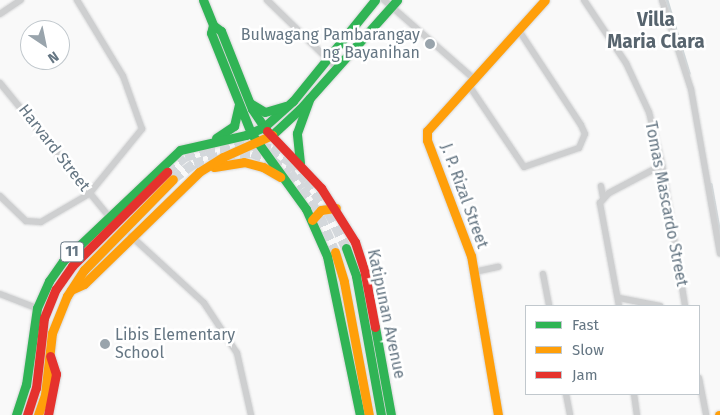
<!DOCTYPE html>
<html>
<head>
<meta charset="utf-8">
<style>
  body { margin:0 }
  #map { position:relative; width:720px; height:415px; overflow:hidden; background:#f9f9f9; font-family:"Fira Sans",sans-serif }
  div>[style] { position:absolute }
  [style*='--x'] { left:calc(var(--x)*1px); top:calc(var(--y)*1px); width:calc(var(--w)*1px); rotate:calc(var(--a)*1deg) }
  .stream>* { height:2.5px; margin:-1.25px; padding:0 1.25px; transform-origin:1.25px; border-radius:1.25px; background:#ced6d9 }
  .primary-tunnel>* { height:10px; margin-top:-5px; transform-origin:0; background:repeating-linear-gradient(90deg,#d4d8dc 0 10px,transparent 0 15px) }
  .roads { filter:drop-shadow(0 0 1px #d5d6d7) drop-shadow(0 0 1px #d5d6d7) }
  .street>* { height:6px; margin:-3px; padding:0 3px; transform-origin:3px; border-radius:3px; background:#cecfd0 }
  .fast>* { height:9px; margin:-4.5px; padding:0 4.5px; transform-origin:4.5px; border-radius:4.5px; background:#30b455 }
  .slow>* { height:9px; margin:-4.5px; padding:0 4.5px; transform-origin:4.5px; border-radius:4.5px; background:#ff9f0a }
  .jam>* { height:9px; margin:-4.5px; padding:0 4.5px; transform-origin:4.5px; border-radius:4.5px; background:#e5322d }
  .dots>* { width:14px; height:14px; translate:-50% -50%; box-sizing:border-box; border:2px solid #fff; border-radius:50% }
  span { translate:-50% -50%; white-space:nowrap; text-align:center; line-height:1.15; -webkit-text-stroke:5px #fff; paint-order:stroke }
  .shield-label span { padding:1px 4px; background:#fff; border:1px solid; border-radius:4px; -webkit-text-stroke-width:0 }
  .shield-label { font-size:15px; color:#657683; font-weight:700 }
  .poi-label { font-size:16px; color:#657683 }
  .right { translate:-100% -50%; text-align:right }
  .left { translate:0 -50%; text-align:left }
  .street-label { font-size:16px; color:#657683 }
  .quarter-label { font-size:19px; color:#57646e; font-weight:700 }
  .legend { position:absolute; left:525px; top:305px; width:175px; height:90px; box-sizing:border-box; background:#fff; border:1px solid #c1c8cd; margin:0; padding:6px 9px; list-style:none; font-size:15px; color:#657683 }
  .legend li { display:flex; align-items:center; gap:10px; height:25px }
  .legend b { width:25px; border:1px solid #c1c8cd }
  .north { position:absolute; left:20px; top:20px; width:50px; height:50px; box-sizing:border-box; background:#fff; border:1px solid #c1c8cd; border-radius:50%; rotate:146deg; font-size:14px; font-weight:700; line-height:20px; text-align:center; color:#657683 }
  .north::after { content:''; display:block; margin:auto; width:18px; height:22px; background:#99a4ac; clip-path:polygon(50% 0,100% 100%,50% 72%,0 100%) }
</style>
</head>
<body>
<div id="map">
  <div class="stream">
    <i style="--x:667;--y:0;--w:76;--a:73.2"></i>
    <i style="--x:711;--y:184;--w:51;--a:79.8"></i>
  </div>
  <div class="primary-tunnel">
    <i style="--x:167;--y:172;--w:23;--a:-40"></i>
    <i style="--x:185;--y:157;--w:21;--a:-17"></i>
    <i style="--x:205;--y:151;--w:44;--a:-7.8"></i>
    <i style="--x:249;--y:145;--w:22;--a:10"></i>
    <i style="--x:271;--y:149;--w:23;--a:34"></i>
    <i style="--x:290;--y:162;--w:25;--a:50"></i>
    <i style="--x:306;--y:181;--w:39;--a:54"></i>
    <i style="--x:329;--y:213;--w:39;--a:64"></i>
    <i style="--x:173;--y:179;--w:26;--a:-36"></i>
    <i style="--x:194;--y:164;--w:32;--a:-16"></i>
    <i style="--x:225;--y:155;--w:27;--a:-4"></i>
    <i style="--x:252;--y:153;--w:22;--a:22"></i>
    <i style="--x:272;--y:161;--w:22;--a:34"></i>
    <i style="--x:290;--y:173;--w:20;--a:53"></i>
    <i style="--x:302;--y:189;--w:33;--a:57"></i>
    <i style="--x:320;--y:217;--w:38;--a:67"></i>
  </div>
  <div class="roads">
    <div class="street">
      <i style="--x:267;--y:0;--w:98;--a:44.2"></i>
      <i style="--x:384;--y:0;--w:118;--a:41.2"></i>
      <i style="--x:584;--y:0;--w:76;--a:56.3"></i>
      <i style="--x:626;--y:63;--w:54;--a:64.9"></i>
      <i style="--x:649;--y:112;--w:55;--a:76.2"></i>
      <i style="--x:662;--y:165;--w:143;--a:80.7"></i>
      <i style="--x:662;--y:0;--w:94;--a:72"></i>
      <i style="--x:691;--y:89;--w:167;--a:80"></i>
      <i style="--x:0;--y:14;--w:25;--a:-34"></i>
      <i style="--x:0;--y:83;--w:169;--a:50.8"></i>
      <i style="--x:468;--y:84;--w:100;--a:56"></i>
      <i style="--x:524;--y:167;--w:58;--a:-19.1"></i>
      <i style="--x:579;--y:148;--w:15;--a:-67"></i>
      <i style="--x:585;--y:134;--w:10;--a:-114"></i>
      <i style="--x:581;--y:125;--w:115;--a:-123.3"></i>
      <i style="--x:601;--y:186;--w:11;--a:80"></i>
      <i style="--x:0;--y:196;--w:36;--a:44"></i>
      <i style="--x:26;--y:221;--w:15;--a:4"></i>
      <i style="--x:41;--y:222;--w:56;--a:-30.3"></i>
      <i style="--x:89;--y:194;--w:84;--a:-50.8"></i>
      <i style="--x:142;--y:129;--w:56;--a:-109.7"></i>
      <i style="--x:123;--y:76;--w:89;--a:-121.2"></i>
      <i style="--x:131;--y:236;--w:99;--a:42.5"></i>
      <i style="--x:204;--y:303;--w:60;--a:56.6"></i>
      <i style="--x:237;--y:353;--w:64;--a:77.3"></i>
      <i style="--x:474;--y:272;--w:25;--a:-12"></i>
      <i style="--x:543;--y:274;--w:33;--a:79"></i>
      <i style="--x:0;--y:294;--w:40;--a:21"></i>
      <i style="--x:619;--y:298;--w:42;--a:11"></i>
      <i style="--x:619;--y:306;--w:105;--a:-100.5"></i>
      <i style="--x:600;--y:203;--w:13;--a:-48"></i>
      <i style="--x:609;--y:193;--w:60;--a:-27.8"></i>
      <i style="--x:699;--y:378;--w:38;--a:79"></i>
      <i style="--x:566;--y:394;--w:21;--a:79"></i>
      <i style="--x:634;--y:394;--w:21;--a:82"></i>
    </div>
    <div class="fast">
      <i style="--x:203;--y:0;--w:27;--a:68"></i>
      <i style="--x:213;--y:25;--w:10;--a:37"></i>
      <i style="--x:221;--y:31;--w:84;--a:68.3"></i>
      <i style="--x:252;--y:109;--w:22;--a:56"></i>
      <i style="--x:264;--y:127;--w:39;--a:-42"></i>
      <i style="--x:293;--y:101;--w:130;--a:-50.9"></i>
      <i style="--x:213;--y:25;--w:8;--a:104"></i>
      <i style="--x:211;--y:33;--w:108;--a:68.2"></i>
      <i style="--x:250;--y:103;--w:17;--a:31"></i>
      <i style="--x:265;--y:112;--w:22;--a:-16"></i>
      <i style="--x:251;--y:133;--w:94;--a:54.1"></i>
      <i style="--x:306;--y:209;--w:51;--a:65.9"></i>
      <i style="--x:327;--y:256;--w:162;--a:78.3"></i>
      <i style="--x:272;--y:135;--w:38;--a:-43"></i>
      <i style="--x:300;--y:109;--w:146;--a:-48.3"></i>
      <i style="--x:216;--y:138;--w:22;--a:-34"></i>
      <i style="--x:234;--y:126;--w:22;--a:-77"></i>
      <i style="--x:300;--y:163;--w:30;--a:-96"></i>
      <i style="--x:297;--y:133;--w:37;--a:-70"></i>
      <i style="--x:346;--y:248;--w:30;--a:70"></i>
      <i style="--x:356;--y:276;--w:141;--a:79.8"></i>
      <i style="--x:375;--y:327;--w:89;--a:79.7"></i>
      <i style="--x:16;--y:415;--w:32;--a:-72"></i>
      <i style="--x:26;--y:385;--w:78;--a:-81.9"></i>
      <i style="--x:37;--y:308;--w:30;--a:-66"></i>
      <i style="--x:49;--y:281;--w:24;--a:-55"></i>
      <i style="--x:63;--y:261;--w:161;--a:-43.5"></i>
      <i style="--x:180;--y:150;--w:68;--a:-12.8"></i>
      <i style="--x:246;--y:135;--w:20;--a:-24"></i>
      <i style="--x:264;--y:127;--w:5;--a:53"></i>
    </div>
    <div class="slow">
      <i style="--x:214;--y:167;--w:30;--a:-9"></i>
      <i style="--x:244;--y:162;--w:20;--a:15"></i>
      <i style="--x:263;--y:167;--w:20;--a:30"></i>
      <i style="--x:312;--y:220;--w:13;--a:-48"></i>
      <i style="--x:321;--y:210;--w:15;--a:-8"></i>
      <i style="--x:335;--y:252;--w:31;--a:73"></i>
      <i style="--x:344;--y:282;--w:135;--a:79.4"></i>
      <i style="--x:71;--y:290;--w:14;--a:-25"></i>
      <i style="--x:84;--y:284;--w:161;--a:-44.2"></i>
      <i style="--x:199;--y:172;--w:28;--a:-32"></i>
      <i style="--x:223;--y:157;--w:54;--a:-24.2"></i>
      <i style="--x:38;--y:415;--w:21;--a:-71"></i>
      <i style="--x:45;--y:395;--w:62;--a:-83.6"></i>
      <i style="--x:52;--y:333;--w:40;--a:-68"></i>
      <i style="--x:67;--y:296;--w:31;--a:-57"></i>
      <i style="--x:84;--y:270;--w:127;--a:-45.6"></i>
      <i style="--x:498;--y:415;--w:161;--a:-99.6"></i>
      <i style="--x:471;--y:256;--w:124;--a:-110.8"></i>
      <i style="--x:427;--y:140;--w:9;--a:-90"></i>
      <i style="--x:427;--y:131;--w:176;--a:-48"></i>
      <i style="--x:719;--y:415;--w:1;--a:0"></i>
    </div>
    <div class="jam">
      <i style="--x:267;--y:131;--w:79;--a:46.5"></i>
      <i style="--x:321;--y:188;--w:64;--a:57.8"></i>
      <i style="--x:355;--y:242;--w:28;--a:72"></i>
      <i style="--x:364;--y:269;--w:59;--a:79.3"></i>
      <i style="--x:27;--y:415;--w:28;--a:-72"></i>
      <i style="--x:36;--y:388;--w:70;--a:-83.5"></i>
      <i style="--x:44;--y:318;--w:31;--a:-68"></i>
      <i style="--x:56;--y:289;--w:28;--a:-55"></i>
      <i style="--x:72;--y:266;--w:134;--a:-44.7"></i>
      <i style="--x:48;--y:415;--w:42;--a:-79"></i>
      <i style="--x:56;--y:374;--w:19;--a:-108"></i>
    </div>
  </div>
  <div class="dots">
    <i style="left:430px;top:44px;background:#99a4ac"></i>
    <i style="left:105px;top:344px;background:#99a4ac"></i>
  </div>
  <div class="shield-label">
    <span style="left:72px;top:252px">11</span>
  </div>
  <div class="poi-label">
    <span class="right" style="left:420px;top:44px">Bulwagang Pambarangay<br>ng Bayanihan</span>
    <span class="left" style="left:115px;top:344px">Libis Elementary<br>School</span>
  </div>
  <div class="street-label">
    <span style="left:54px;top:148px;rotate:52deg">Harvard Street</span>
    <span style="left:464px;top:196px;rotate:70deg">J. P. Rizal Street</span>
    <span style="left:666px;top:204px;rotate:79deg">Tomas Mascardo Street</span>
    <span style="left:386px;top:314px;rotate:78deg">Katipunan Avenue</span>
  </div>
  <div class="quarter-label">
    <span style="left:656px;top:31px">Villa<br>Maria Clara</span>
  </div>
  <ul class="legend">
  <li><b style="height:6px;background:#30b455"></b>Fast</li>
  <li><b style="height:6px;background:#ff9f0a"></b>Slow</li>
  <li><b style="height:6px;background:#e5322d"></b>Jam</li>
  </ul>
  <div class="north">N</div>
</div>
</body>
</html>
